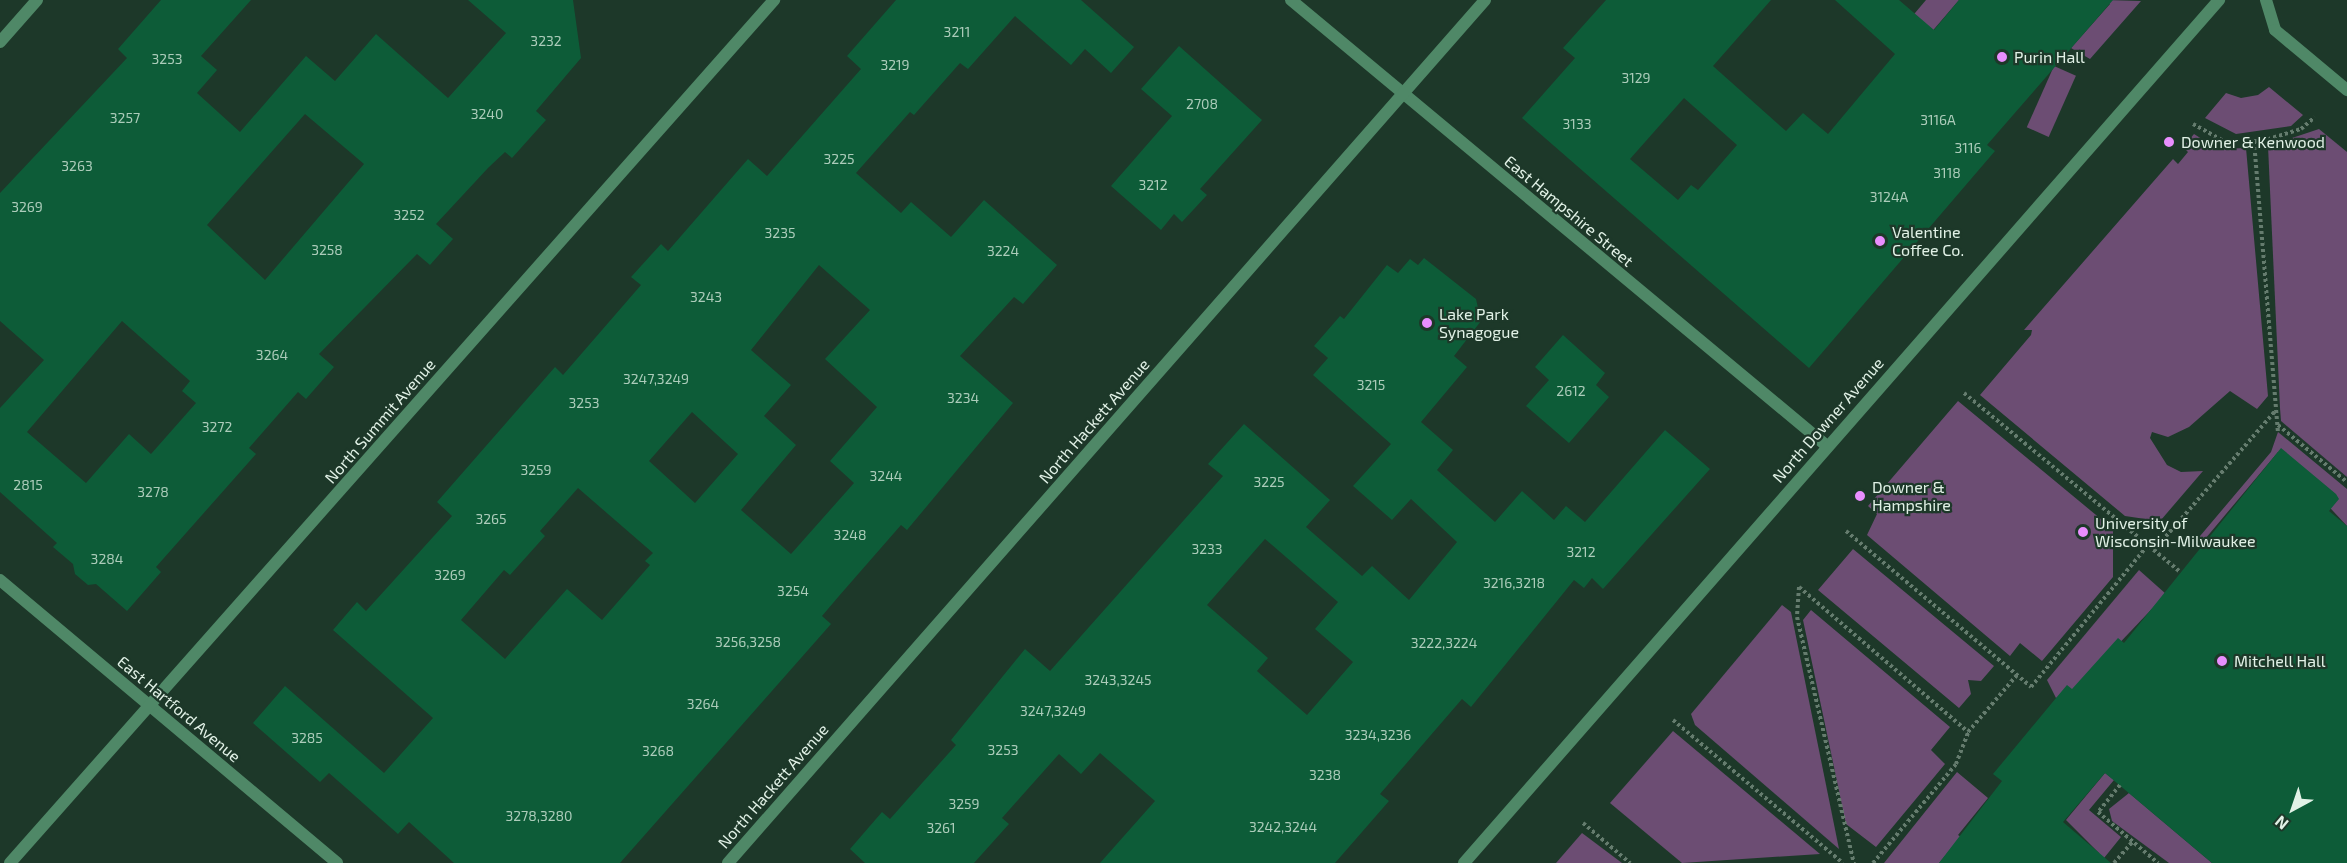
<!DOCTYPE html>
<html>
<head>
<meta charset="utf-8">
<style>
  body { margin:0 }
  #map { position:relative; width:2347px; height:863px; overflow:hidden; background:#1d3829; font-family:"Exo 2",sans-serif }
  div>[style] { position:absolute }
  [style*='--x'] { left:calc(var(--x)*1px); top:calc(var(--y)*1px); width:calc(var(--w)*1px); rotate:calc(var(--a)*1deg) }
  .green>* { inset:0; background:#6c4d73; transform-origin:0 0 }
  .building>* { inset:0; background:#0d5c38 }
  .path>* { height:4px; margin-top:-2px; transform-origin:0; background:repeating-linear-gradient(90deg,#657c6e 0 3px,transparent 0 6px) }
  .minor>* { height:12px; margin:-6px; padding:0 6px; transform-origin:6px; border-radius:6px; background:#4f8867 }
  .tertiary>* { height:12px; margin:-6px; padding:0 6px; transform-origin:6px; border-radius:6px; background:#4f8867 }
  .dots>* { width:16px; height:16px; translate:-50% -50%; box-sizing:border-box; border:3px solid #1d3829; border-radius:50% }
  span { translate:-50% -50%; white-space:nowrap; text-align:center; line-height:1.15; -webkit-text-stroke:4.5px #1d3829; paint-order:stroke }
  .number-label { font-size:14px; color:#acccba }
  .number-label span { -webkit-text-stroke-width:0 }
  .poi-label { font-size:16px; color:#e1f1e6 }
  .left { translate:0 -50%; text-align:left }
  .street-label { font-size:16px; color:#e1f1e6 }
  .north { position:absolute; left:2263px; top:779px; width:60px; height:60px; -webkit-text-stroke:4px #1d3829; paint-order:stroke; rotate:220deg; font-size:16px; font-weight:700; line-height:24px; text-align:center; color:#e1f1e6 }
  .north::after { content:''; display:block; margin:auto; width:21px; height:27px; background:#e1f1e6; clip-path:polygon(50% 0,100% 100%,50% 72%,0 100%) }
</style>
</head>
<body>
<div id="map">
  <div class="green">
    <i style="clip-path:polygon(1926px 0,1959px 0,1923px 42px,1904px 26px)"></i>
    <i style="clip-path:polygon(2105px 0,2141px 1px,2090px 59px,2071px 48px,2110px 4px)"></i>
    <i style="left:2054px;top:66px;width:24px;height:67px;rotate:24deg"></i>
    <i style="clip-path:polygon(2269px 87px,2303px 115px,2291px 126px,2236px 134px,2205px 118px,2226px 93px,2241px 98px,2258px 95px)"></i>
    <i style="clip-path:polygon(2319px 129px,2347px 152px,2347px 477px,2281px 421px,2280px 408px,2268px 146px)"></i>
    <i style="clip-path:polygon(2194px 134px,2218px 149px,2246px 148px,2268px 396px,2257px 409px,2230px 391px,2189px 427px,2168px 437px,2152px 432px,2150px 438px,2167px 465px,2181px 472px,2203px 471px,2161px 520px,2152px 520px,2125px 516px,1980px 395px,2031px 335px,2032px 330px,2024px 330px,2173px 159px,2178px 164px,2188px 152px,2183px 147px)"></i>
    <i style="clip-path:polygon(1958px 401px,2113px 529px,2113px 577px,2042px 661px,2020px 643px,2010px 656px,1867px 535px,1877px 514px,1868px 506px)"></i>
    <i style="clip-path:polygon(2278px 432px,2347px 489px,2347px 526px,2278px 452px,2200px 545px,2195px 542px,2271px 452px)"></i>
    <i style="clip-path:polygon(1853px 549px,1994px 666px,1981px 681px,1968px 680px,1971px 694px,1959px 708px,1818px 590px)"></i>
    <i style="clip-path:polygon(2139px 570px,2166px 594px,2074px 691px,2056px 698px,2047px 680px)"></i>
    <i style="clip-path:polygon(1782px 605px,1791px 612px,1839px 849px,1695px 725px,1691px 714px)"></i>
    <i style="clip-path:polygon(1811px 610px,1950px 727px,1931px 750px,1945px 764px,1876px 847px,1846px 824px,1803px 620px)"></i>
    <i style="clip-path:polygon(1673px 731px,1820px 854px,1682px 863px,1610px 803px)"></i>
    <i style="clip-path:polygon(1957px 772px,1988px 798px,1958px 835px,1961px 837px,1939px 863px,1884px 863px)"></i>
    <i style="clip-path:polygon(2105px 773px,2114px 780px,2089px 810px,2121px 837px,2100px 863px,2099px 853px,2066px 820px)"></i>
    <i style="clip-path:polygon(2129px 793px,2212px 863px,2169px 863px,2112px 821px,2109px 809px)"></i>
    <i style="clip-path:polygon(1582px 833px,1622px 863px,1556px 863px)"></i>
  </div>
  <div class="building">
    <i style="clip-path:polygon(evenodd,161px 0,251px 0,201px 56px,217px 70px,197px 93px,240px 132px,306px 56px,335px 81px,376px 34px,448px 98px,506px 33px,468px 0,573px 0,581px 58px,536px 111px,546px 120px,512px 158px,505px 152px,488px 168px,436px 224px,453px 239px,430px 265px,417px 254px,319px 354px,334px 367px,306px 399px,298px 392px,249px 448px,256px 454px,156px 567px,161px 572px,127px 611px,96px 584px,88px 585px,75px 574px,73px 564px,53px 547px,57px 543px,0 492px,0 408px,44px 360px,0 321px,0 193px,127px 58px,118px 49px,161px 0,305px 114px,364px 164px,265px 280px,207px 225px,305px 114px,161px 0,122px 321px,190px 381px,182px 391px,196px 403px,151px 454px,129px 434px,86px 483px,27px 432px,122px 321px)"></i>
    <i style="clip-path:polygon(evenodd,896px 0,1081px 0,1134px 47px,1111px 73px,1085px 49px,1071px 65px,1015px 16px,968px 69px,960px 63px,914px 115px,910px 112px,856px 173px,901px 213px,911px 202px,951px 237px,984px 200px,1057px 265px,1023px 304px,1014px 297px,960px 356px,1013px 403px,907px 530px,901px 525px,839px 596px,822px 616px,831px 624px,620px 863px,454px 863px,409px 822px,398px 834px,329px 773px,320px 782px,253px 723px,285px 686px,384px 773px,433px 718px,333px 630px,357px 602px,366px 611px,452px 516px,437px 502px,555px 367px,563px 375px,641px 285px,631px 277px,661px 244px,668px 251px,748px 159px,767px 176px,861px 69px,847px 56px,896px 0,819px 265px,870px 310px,825px 359px,877px 407px,830px 461px,854px 483px,791px 554px,741px 510px,796px 445px,764px 416px,791px 385px,751px 350px,819px 265px,896px 0,692px 412px,738px 454px,695px 503px,649px 461px,692px 412px,896px 0,578px 488px,653px 553px,645px 561px,650px 565px,602px 620px,567px 589px,505px 659px,461px 620px,504px 570px,510px 575px,545px 536px,540px 531px,578px 488px)"></i>
    <i style="clip-path:polygon(evenodd,1606px 0,1771px 0,1713px 66px,1786px 131px,1803px 113px,1828px 134px,1895px 54px,1835px 0,1899px 0,1934px 30px,1959px 0,2113px 0,1987px 145px,1995px 151px,1809px 368px,1522px 118px,1575px 58px,1563px 48px,1606px 0,1684px 98px,1737px 145px,1698px 190px,1691px 185px,1678px 200px,1630px 159px,1684px 98px)"></i>
    <i style="clip-path:polygon(1179px 46px,1262px 120px,1200px 189px,1207px 195px,1182px 222px,1174px 214px,1161px 230px,1111px 186px,1172px 116px,1141px 89px)"></i>
    <i style="clip-path:polygon(evenodd,1424px 258px,1476px 299px,1481px 321px,1454px 356px,1467px 367px,1421px 422px,1453px 450px,1437px 470px,1495px 522px,1522px 491px,1554px 520px,1566px 506px,1585px 522px,1665px 430px,1710px 469px,1603px 589px,1592px 578px,1584px 588px,1574px 580px,1471px 707px,1462px 699px,1380px 794px,1389px 801px,1335px 863px,1100px 863px,1155px 801px,1100px 753px,1081px 774px,1059px 754px,1002px 818px,1009px 824px,974px 863px,865px 863px,850px 849px,882px 812px,890px 819px,956px 745px,951px 740px,1025px 649px,1050px 671px,1223px 476px,1208px 464px,1244px 424px,1330px 500px,1306px 527px,1362px 576px,1372px 566px,1409px 600px,1457px 542px,1411px 499px,1392px 520px,1353px 486px,1391px 444px,1313px 375px,1328px 358px,1314px 346px,1340px 316px,1344px 319px,1387px 265px,1398px 273px,1410px 259px,1418px 265px,1424px 258px,1265px 539px,1338px 602px,1315px 629px,1353px 662px,1307px 715px,1257px 671px,1268px 658px,1207px 605px,1265px 539px)"></i>
    <i style="clip-path:polygon(1563px 335px,1605px 373px,1596px 385px,1609px 397px,1569px 443px,1526px 406px,1549px 380px,1535px 367px)"></i>
    <i style="clip-path:polygon(2281px 448px,2336px 494px,2339px 499px,2329px 511px,2347px 526px,2347px 863px,2212px 863px,2105px 773px,2063px 822px,2111px 863px,1939px 863px,2002px 781px,1993px 774px,2056px 698px,2067px 685px,2072px 689px,2118px 638px,2124px 643px)"></i>
  </div>
  <div class="path">
    <i style="--x:2193;--y:124;--w:35;--a:29"></i>
    <i style="--x:2224;--y:141;--w:38;--a:0"></i>
    <i style="--x:2262;--y:141;--w:41;--a:-17.1"></i>
    <i style="--x:2301;--y:129;--w:18;--a:-41"></i>
    <i style="--x:2254;--y:141;--w:292;--a:85.3"></i>
    <i style="--x:1964;--y:393;--w:279;--a:39.6"></i>
    <i style="--x:2278;--y:425;--w:89;--a:39.6"></i>
    <i style="--x:1846;--y:531;--w:242;--a:40.1"></i>
    <i style="--x:2031;--y:687;--w:184;--a:-50.5"></i>
    <i style="--x:2154;--y:550;--w:186;--a:-48.9"></i>
    <i style="--x:1799;--y:587;--w:223;--a:40.6"></i>
    <i style="--x:1968;--y:732;--w:75;--a:-49.3"></i>
    <i style="--x:1799;--y:587;--w:30;--a:94"></i>
    <i style="--x:1797;--y:617;--w:253;--a:77"></i>
    <i style="--x:1673;--y:720;--w:222;--a:40.1"></i>
    <i style="--x:2120;--y:785;--w:35;--a:129"></i>
    <i style="--x:2098;--y:812;--w:79;--a:40.4"></i>
    <i style="--x:1583;--y:823;--w:62;--a:40.4"></i>
    <i style="--x:1873;--y:863;--w:129;--a:-50"></i>
    <i style="--x:1956;--y:764;--w:34;--a:-69"></i>
    <i style="--x:2114;--y:863;--w:29;--a:-49"></i>
  </div>
  <div class="minor">
    <i style="--x:1291;--y:0;--w:697;--a:39.76"></i>
    <i style="--x:0;--y:42;--w:56;--a:-48.6"></i>
    <i style="--x:0;--y:580;--w:440;--a:40"></i>
    <i style="--x:10;--y:863;--w:1153;--a:-48.48"></i>
    <i style="--x:728;--y:863;--w:1148;--a:-48.74"></i>
  </div>
  <div class="tertiary">
    <i style="--x:2266;--y:0;--w:31;--a:73"></i>
    <i style="--x:2275;--y:30;--w:94;--a:39.8"></i>
    <i style="--x:1464;--y:863;--w:1147;--a:-48.82"></i>
  </div>
  <div class="dots">
    <i style="left:2002px;top:57px;background:#e98efe"></i>
    <i style="left:2169px;top:142px;background:#e98efe"></i>
    <i style="left:1880px;top:241px;background:#e98efe"></i>
    <i style="left:1427px;top:323px;background:#e98efe"></i>
    <i style="left:1860px;top:496px;background:#e98efe"></i>
    <i style="left:2083px;top:532px;background:#e98efe"></i>
    <i style="left:2222px;top:661px;background:#e98efe"></i>
  </div>
  <div class="number-label">
    <span style="left:957px;top:32px">3211</span>
    <span style="left:546px;top:41px">3232</span>
    <span style="left:167px;top:59px">3253</span>
    <span style="left:895px;top:65px">3219</span>
    <span style="left:1636px;top:78px">3129</span>
    <span style="left:1202px;top:104px">2708</span>
    <span style="left:487px;top:114px">3240</span>
    <span style="left:125px;top:118px">3257</span>
    <span style="left:1938px;top:120px">3116A</span>
    <span style="left:1577px;top:124px">3133</span>
    <span style="left:1968px;top:148px">3116</span>
    <span style="left:839px;top:159px">3225</span>
    <span style="left:77px;top:166px">3263</span>
    <span style="left:1947px;top:173px">3118</span>
    <span style="left:1153px;top:185px">3212</span>
    <span style="left:1889px;top:197px">3124A</span>
    <span style="left:27px;top:207px">3269</span>
    <span style="left:409px;top:215px">3252</span>
    <span style="left:780px;top:233px">3235</span>
    <span style="left:327px;top:250px">3258</span>
    <span style="left:1003px;top:251px">3224</span>
    <span style="left:706px;top:297px">3243</span>
    <span style="left:272px;top:355px">3264</span>
    <span style="left:656px;top:379px">3247,3249</span>
    <span style="left:1371px;top:385px">3215</span>
    <span style="left:1571px;top:391px">2612</span>
    <span style="left:963px;top:398px">3234</span>
    <span style="left:584px;top:403px">3253</span>
    <span style="left:217px;top:427px">3272</span>
    <span style="left:536px;top:470px">3259</span>
    <span style="left:886px;top:476px">3244</span>
    <span style="left:1269px;top:482px">3225</span>
    <span style="left:28px;top:485px">2815</span>
    <span style="left:153px;top:492px">3278</span>
    <span style="left:491px;top:519px">3265</span>
    <span style="left:850px;top:535px">3248</span>
    <span style="left:1207px;top:549px">3233</span>
    <span style="left:1581px;top:552px">3212</span>
    <span style="left:107px;top:559px">3284</span>
    <span style="left:450px;top:575px">3269</span>
    <span style="left:1514px;top:583px">3216,3218</span>
    <span style="left:793px;top:591px">3254</span>
    <span style="left:748px;top:642px">3256,3258</span>
    <span style="left:1444px;top:643px">3222,3224</span>
    <span style="left:1118px;top:680px">3243,3245</span>
    <span style="left:703px;top:704px">3264</span>
    <span style="left:1053px;top:711px">3247,3249</span>
    <span style="left:1378px;top:735px">3234,3236</span>
    <span style="left:307px;top:738px">3285</span>
    <span style="left:1003px;top:750px">3253</span>
    <span style="left:658px;top:751px">3268</span>
    <span style="left:1325px;top:775px">3238</span>
    <span style="left:964px;top:804px">3259</span>
    <span style="left:539px;top:816px">3278,3280</span>
    <span style="left:1283px;top:827px">3242,3244</span>
    <span style="left:941px;top:828px">3261</span>
  </div>
  <div class="poi-label">
    <span class="left" style="left:2014px;top:57px">Purin Hall</span>
    <span class="left" style="left:2181px;top:142px">Downer &amp; Kenwood</span>
    <span class="left" style="left:1892px;top:241px">Valentine<br>Coffee Co.</span>
    <span class="left" style="left:1439px;top:323px">Lake Park<br>Synagogue</span>
    <span class="left" style="left:1872px;top:496px">Downer &amp;<br>Hampshire</span>
    <span class="left" style="left:2095px;top:532px">University of<br>Wisconsin-Milwaukee</span>
    <span class="left" style="left:2234px;top:661px">Mitchell Hall</span>
  </div>
  <div class="street-label">
    <span style="left:1569px;top:211px;rotate:40deg">East Hampshire Street</span>
    <span style="left:1828px;top:420px;rotate:-49deg">North Downer Avenue</span>
    <span style="left:380px;top:421px;rotate:-49deg">North Summit Avenue</span>
    <span style="left:1094px;top:421px;rotate:-49deg">North Hackett Avenue</span>
    <span style="left:179px;top:709px;rotate:40deg">East Hartford Avenue</span>
    <span style="left:773px;top:786px;rotate:-49deg">North Hackett Avenue</span>
  </div>
  <div class="north">N</div>
</div>
</body>
</html>
